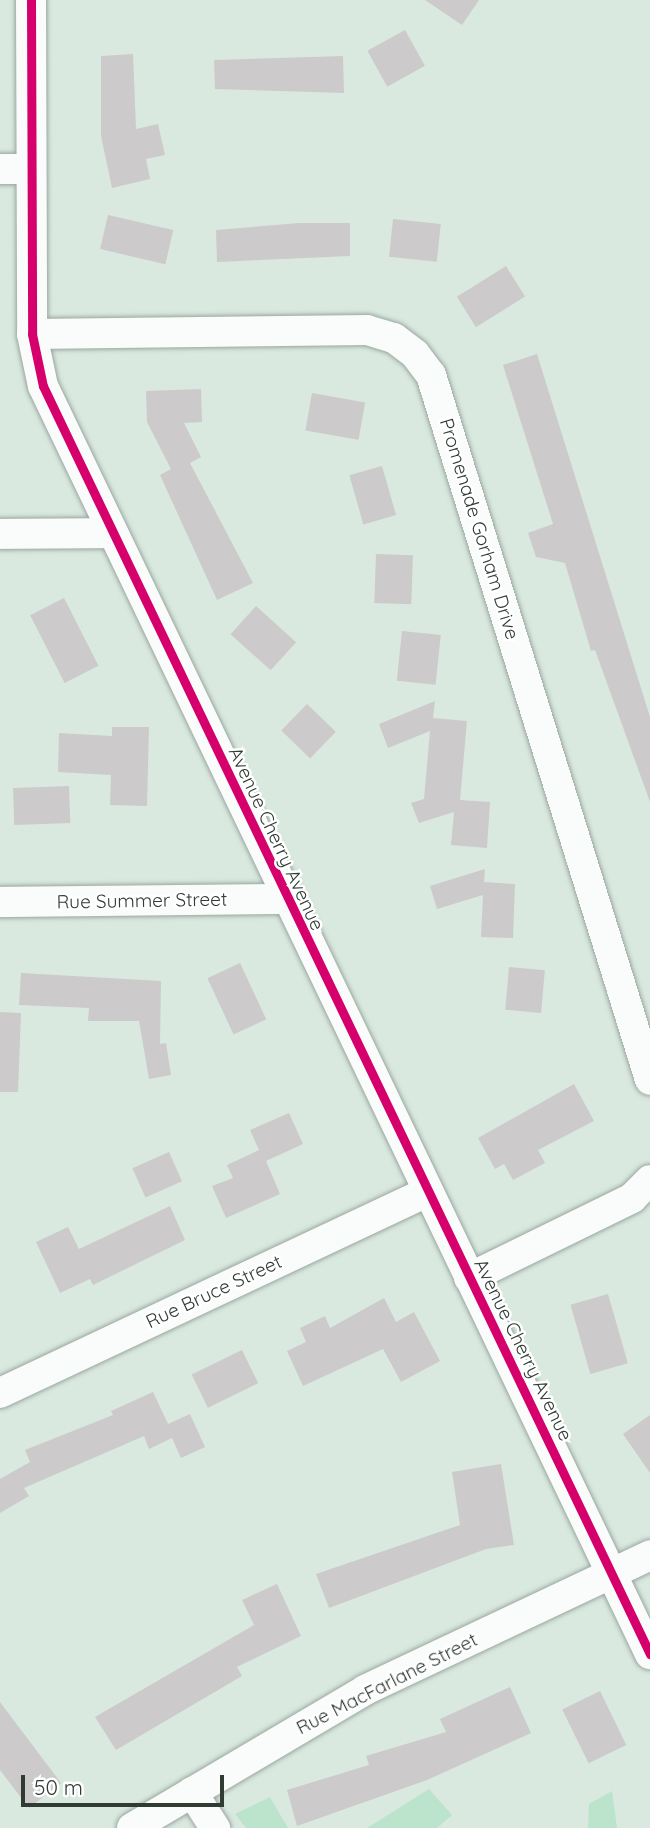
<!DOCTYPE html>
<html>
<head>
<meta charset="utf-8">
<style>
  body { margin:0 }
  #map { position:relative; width:650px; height:1828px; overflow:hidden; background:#d9e9df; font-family:Quicksand,sans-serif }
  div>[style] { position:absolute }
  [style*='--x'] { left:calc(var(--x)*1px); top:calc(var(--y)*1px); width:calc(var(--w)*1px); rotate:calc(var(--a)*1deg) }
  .green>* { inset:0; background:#bce4cc }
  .building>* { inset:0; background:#cdcacc; transform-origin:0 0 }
  .roads { filter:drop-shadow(0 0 2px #9ba7a0) drop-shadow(0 0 2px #9ba7a0) }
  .minor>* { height:30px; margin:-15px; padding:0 15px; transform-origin:15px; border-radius:15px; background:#f9fcfa }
  .cycleway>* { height:9px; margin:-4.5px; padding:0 4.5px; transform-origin:4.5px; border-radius:4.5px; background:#d6006c }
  span { translate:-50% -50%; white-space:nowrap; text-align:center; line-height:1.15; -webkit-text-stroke:5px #fff; paint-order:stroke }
  .street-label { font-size:19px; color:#303b34 }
  .scale { position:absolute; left:21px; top:1775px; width:203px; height:32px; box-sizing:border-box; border:4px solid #303b34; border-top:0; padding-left:9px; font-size:21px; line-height:24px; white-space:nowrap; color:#303b34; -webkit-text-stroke:5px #fff; paint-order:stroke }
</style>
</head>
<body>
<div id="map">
  <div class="green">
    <i style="clip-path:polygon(429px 1789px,452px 1815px,437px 1828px,367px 1828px)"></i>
    <i style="clip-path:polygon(612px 1791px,617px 1828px,588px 1828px,589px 1804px)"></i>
    <i style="clip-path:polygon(270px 1797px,288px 1828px,246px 1828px,235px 1814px)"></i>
  </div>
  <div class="building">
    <i style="clip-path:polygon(425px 0,479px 0,462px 25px)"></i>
    <i style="left:405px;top:30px;width:41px;height:43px;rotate:61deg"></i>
    <i style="clip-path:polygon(133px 54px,136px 129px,158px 124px,165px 155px,146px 159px,150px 179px,112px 188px,101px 136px,101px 56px)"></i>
    <i style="clip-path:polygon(343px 56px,344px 93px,215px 89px,214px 60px)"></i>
    <i style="left:108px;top:215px;width:67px;height:35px;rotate:13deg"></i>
    <i style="left:393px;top:219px;width:48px;height:38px;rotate:6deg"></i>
    <i style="clip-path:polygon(299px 223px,350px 223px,350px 256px,217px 262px,216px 230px)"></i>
    <i style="left:506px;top:266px;width:36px;height:58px;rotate:58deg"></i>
    <i style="clip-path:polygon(537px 354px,650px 717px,650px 802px,595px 650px,591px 651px,565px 563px,536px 557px,528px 533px,553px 524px,503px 365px)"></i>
    <i style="clip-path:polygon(201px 389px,202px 422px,184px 423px,201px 457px,190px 463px,253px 583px,217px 600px,160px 475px,171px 469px,147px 422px,146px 391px)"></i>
    <i style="left:312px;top:393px;width:54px;height:38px;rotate:10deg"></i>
    <i style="left:382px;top:466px;width:51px;height:34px;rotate:74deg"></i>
    <i style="left:376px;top:554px;width:37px;height:49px;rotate:2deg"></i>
    <i style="left:64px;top:598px;width:76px;height:38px;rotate:63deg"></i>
    <i style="left:256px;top:606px;width:54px;height:38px;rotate:42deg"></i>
    <i style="left:402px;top:631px;width:39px;height:50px;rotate:6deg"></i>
    <i style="clip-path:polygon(435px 701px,433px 718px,467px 721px,460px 800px,490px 802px,487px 848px,451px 845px,454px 812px,419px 823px,411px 803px,424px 799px,430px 731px,388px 748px,379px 724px)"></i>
    <i style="left:307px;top:704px;width:40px;height:37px;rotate:44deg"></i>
    <i style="clip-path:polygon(112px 727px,149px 727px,147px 806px,110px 805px,111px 775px,58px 772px,59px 733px,112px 736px)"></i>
    <i style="left:69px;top:786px;width:37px;height:56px;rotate:88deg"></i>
    <i style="clip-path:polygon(485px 869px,484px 882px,515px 884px,513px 938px,481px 937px,483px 895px,437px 909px,430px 886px)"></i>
    <i style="left:240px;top:963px;width:62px;height:36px;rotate:65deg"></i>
    <i style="left:509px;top:967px;width:36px;height:43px;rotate:5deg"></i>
    <i style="clip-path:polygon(21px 973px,161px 981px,160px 1044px,166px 1043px,171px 1075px,149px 1079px,139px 1021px,88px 1021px,89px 1008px,19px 1005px)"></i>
    <i style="clip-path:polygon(0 1012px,21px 1013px,18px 1092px,0 1092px)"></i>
    <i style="clip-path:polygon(574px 1084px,594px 1121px,538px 1150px,545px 1163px,513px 1180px,504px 1164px,495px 1169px,478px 1138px)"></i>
    <i style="clip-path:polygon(289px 1113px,303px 1144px,266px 1161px,280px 1194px,226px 1218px,212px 1186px,233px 1178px,227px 1165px,259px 1150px,250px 1130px)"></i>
    <i style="left:169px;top:1152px;width:32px;height:40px;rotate:66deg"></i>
    <i style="clip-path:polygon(170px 1206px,185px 1240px,93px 1285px,90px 1279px,60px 1293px,36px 1242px,68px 1227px,79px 1249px)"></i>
    <i style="left:608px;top:1294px;width:72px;height:39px;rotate:74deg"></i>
    <i style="clip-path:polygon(384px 1298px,396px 1322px,414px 1312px,440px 1361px,401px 1382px,383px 1349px,303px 1386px,287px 1351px,306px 1342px,300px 1328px,325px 1316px,330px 1328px)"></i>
    <i style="left:242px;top:1350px;width:37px;height:56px;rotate:64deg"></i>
    <i style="clip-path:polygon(153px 1392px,168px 1424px,190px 1414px,205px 1447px,181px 1458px,172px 1438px,149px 1449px,144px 1436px,24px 1488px,29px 1496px,0 1513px,0 1479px,30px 1462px,25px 1450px,113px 1415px,111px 1411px)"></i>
    <i style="clip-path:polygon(650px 1415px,650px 1473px,623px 1434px)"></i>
    <i style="clip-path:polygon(501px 1464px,514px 1545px,486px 1549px,329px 1608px,316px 1574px,460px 1525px,452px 1472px)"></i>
    <i style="clip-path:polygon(277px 1584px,301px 1636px,237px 1667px,242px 1676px,116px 1750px,95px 1717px,254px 1625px,242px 1600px)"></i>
    <i style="clip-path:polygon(510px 1687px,531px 1733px,427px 1780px,297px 1826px,287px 1790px,369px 1765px,366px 1756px,446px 1732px,440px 1719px)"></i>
    <i style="left:600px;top:1691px;width:60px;height:42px;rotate:64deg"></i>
    <i style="clip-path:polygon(0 1702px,61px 1783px,29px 1808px,0 1770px)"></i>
  </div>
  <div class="roads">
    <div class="minor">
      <i style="--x:31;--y:0;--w:334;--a:89.8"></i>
      <i style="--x:32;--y:334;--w:53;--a:78.1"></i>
      <i style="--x:43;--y:386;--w:1406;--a:64.42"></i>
      <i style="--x:0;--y:169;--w:31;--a:0"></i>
      <i style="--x:32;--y:334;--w:335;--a:-0.7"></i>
      <i style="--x:367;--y:330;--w:28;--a:17"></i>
      <i style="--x:394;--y:338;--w:26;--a:37"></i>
      <i style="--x:415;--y:354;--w:26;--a:53"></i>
      <i style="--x:431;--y:375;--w:738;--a:72.74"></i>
      <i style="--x:0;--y:534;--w:112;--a:-0.5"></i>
      <i style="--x:0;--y:902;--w:285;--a:-0.6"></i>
      <i style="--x:469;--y:1278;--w:182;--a:-26.1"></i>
      <i style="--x:632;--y:1198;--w:25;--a:-45"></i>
      <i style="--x:0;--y:1393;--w:472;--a:-25.2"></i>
      <i style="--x:192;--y:1792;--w:43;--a:57.4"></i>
      <i style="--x:132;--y:1828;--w:271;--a:-30.6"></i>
      <i style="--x:365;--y:1690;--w:315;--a:-25.3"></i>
    </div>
  </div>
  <div class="cycleway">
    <i style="--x:31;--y:0;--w:334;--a:89.8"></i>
    <i style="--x:32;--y:334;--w:53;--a:78.1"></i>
    <i style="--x:43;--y:386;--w:1406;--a:64.42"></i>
  </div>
  <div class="street-label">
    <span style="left:479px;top:529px;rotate:73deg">Promenade Gorham Drive</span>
    <span style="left:276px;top:839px;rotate:65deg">Avenue Cherry Avenue</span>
    <span style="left:142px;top:901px;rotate:-1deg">Rue Summer Street</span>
    <span style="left:214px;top:1292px;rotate:-25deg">Rue Bruce Street</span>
    <span style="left:523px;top:1350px;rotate:64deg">Avenue Cherry Avenue</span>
    <span style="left:387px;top:1684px;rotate:-27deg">Rue MacFarlane Street</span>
  </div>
  <div class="scale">50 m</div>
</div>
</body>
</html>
